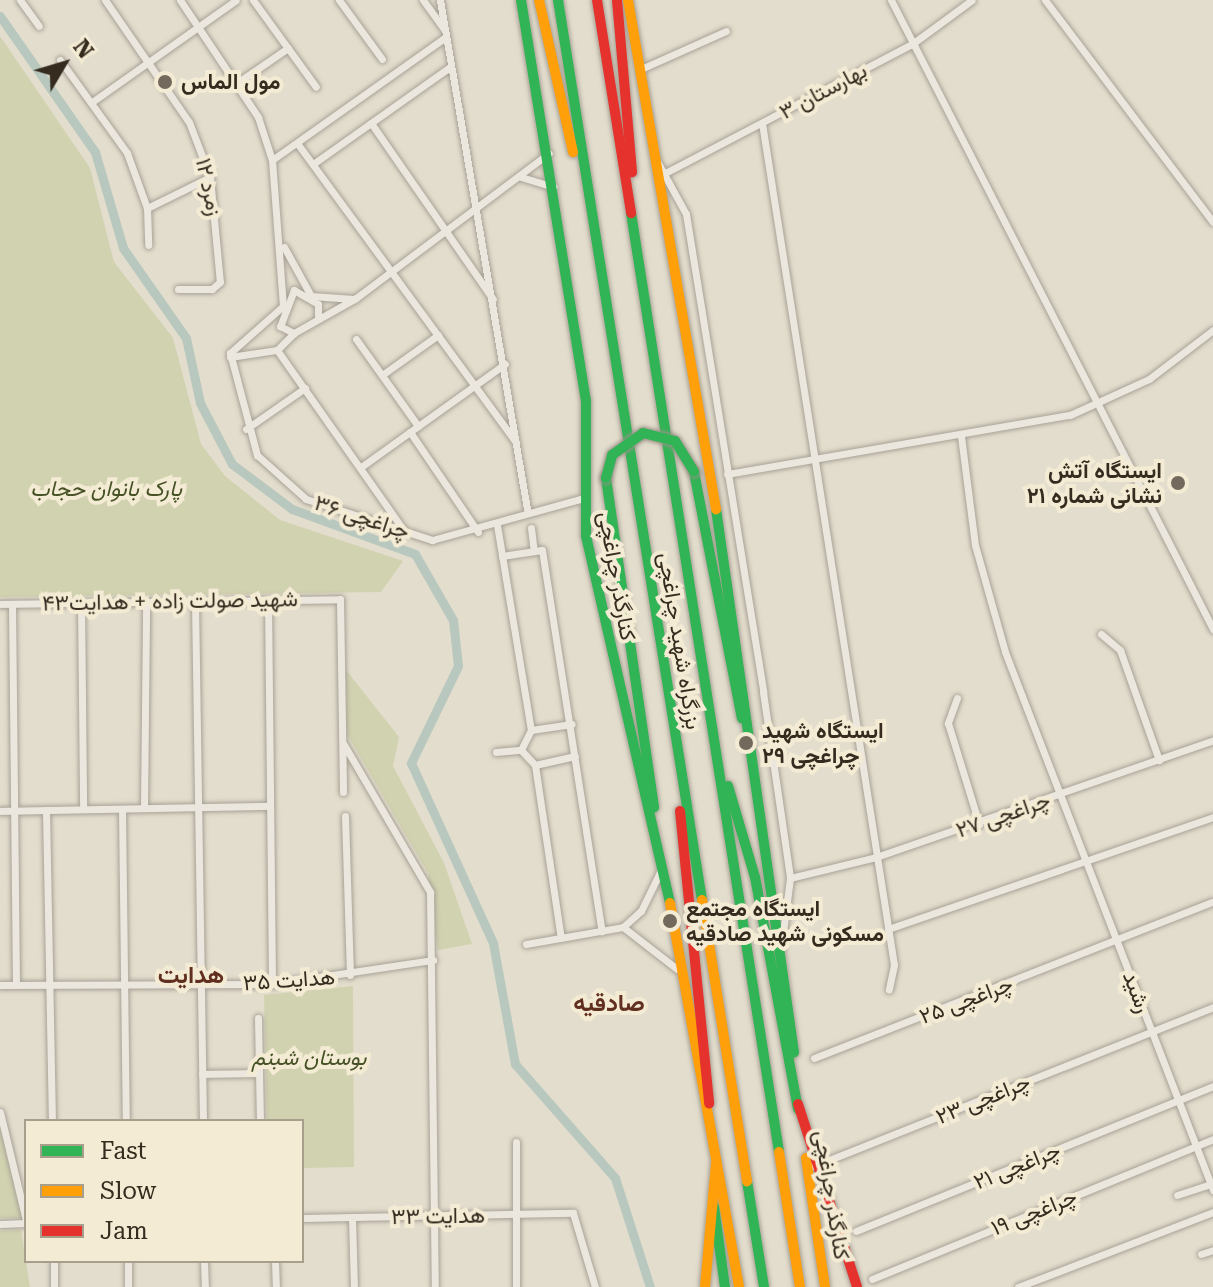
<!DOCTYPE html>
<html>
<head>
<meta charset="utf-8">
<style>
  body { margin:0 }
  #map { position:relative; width:1213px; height:1287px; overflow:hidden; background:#e3ddcd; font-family:"Roboto Serif",Vazirmatn,serif }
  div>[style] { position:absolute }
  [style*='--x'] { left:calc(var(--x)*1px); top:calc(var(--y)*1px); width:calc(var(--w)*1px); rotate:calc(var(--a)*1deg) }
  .green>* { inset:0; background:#d1d2b0 }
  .canal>* { height:9px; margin:-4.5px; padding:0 4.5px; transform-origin:4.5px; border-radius:4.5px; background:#b8c8be }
  .roads { filter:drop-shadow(0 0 2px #a8a296) drop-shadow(0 0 2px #a8a296) }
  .street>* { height:7px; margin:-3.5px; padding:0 3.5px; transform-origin:3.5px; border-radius:3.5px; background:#ece7de }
  .fast>* { height:10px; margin:-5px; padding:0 5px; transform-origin:5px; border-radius:5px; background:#30b455 }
  .slow>* { height:10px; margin:-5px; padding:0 5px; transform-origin:5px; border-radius:5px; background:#ff9f0a }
  .jam>* { height:10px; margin:-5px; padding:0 5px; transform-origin:5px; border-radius:5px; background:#e5322d }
  .bridges { filter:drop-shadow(0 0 2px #989186) drop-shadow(0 0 2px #989186) }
  .fast-bridge>* { height:10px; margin:-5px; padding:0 5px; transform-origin:5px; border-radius:5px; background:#30b455 }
  .dots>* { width:22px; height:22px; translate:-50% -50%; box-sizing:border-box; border:4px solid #f4ebd4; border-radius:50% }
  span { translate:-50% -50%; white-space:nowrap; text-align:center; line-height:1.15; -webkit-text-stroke:8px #f4ebd4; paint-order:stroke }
  .poi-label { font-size:22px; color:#362b1f; font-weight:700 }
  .left { translate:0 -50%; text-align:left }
  .right { translate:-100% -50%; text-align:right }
  .street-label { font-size:22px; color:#362b1f }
  .park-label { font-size:22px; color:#465226; font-style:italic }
  .neighbourhood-label { font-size:24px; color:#612f20; font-weight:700 }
  .legend { position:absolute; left:24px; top:1119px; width:280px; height:144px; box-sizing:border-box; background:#f4ebd4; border:2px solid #a89e8c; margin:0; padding:10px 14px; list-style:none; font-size:24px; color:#362b1f }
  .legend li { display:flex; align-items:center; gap:16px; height:40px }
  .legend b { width:40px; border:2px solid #a89e8c }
  .north { position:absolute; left:24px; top:24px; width:80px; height:80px; -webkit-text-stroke:6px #f4ebd4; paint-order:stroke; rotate:52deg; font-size:22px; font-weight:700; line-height:32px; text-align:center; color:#362b1f }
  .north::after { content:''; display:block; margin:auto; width:28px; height:36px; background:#362b1f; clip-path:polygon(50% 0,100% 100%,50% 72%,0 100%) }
</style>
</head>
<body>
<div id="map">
  <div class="green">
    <i style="clip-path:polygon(0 36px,90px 168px,114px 262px,173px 338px,201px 444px,225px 476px,280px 520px,403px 561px,381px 592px,0 597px)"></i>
    <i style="clip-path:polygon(346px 670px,399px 737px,393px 766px,444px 863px,472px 944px,438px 950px,428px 873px,347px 734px)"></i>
    <i style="clip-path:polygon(353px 986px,354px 1167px,302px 1168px,302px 1121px,267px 1121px,264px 995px)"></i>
    <i style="clip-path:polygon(0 1128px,22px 1218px,0 1218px)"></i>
    <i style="clip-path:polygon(21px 1230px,30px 1287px,0 1287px,0 1231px)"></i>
  </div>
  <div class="canal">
    <i style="--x:0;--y:16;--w:166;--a:55.1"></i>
    <i style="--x:95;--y:152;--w:100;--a:73.7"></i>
    <i style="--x:123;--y:248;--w:110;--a:55"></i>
    <i style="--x:186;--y:338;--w:66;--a:77.8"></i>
    <i style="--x:200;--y:403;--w:69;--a:62.3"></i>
    <i style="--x:232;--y:464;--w:75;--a:36.9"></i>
    <i style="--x:292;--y:509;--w:131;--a:20.1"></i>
    <i style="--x:415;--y:554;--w:76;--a:60.1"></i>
    <i style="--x:453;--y:620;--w:46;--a:83.8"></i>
    <i style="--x:458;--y:666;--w:108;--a:115.9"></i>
    <i style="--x:411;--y:763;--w:198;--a:65.5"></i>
    <i style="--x:493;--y:943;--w:123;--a:79.7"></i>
    <i style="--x:515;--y:1064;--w:152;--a:48.7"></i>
    <i style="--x:615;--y:1178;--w:114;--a:72.2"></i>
  </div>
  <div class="roads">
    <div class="street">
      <i style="--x:20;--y:0;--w:32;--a:54"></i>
      <i style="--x:105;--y:0;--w:148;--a:55.5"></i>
      <i style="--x:189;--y:122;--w:59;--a:69.1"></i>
      <i style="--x:210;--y:177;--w:105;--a:84.6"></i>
      <i style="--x:220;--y:282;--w:11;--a:139"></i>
      <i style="--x:212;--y:289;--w:34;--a:180"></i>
      <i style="--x:180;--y:0;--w:141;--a:56.3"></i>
      <i style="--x:258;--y:117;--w:45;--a:72"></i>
      <i style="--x:272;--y:160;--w:146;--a:85.7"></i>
      <i style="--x:283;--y:306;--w:71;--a:138.4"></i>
      <i style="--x:230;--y:353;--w:106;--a:75.2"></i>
      <i style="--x:257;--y:455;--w:66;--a:41.9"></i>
      <i style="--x:306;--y:499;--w:133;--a:18"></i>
      <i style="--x:432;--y:540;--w:157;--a:-15.5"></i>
      <i style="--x:253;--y:0;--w:107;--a:54.1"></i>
      <i style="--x:339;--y:0;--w:73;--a:53.9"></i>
      <i style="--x:423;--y:0;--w:36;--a:54"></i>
      <i style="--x:440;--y:0;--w:516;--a:80.3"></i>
      <i style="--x:891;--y:0;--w:707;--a:62.89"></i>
      <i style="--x:1045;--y:0;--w:278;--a:52.9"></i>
      <i style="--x:60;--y:60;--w:115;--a:54.2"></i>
      <i style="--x:127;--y:153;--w:59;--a:70"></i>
      <i style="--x:147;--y:208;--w:37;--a:88"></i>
      <i style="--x:641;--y:69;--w:93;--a:-24.1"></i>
      <i style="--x:237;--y:83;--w:62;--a:-34.5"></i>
      <i style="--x:92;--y:102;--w:176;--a:-35.3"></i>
      <i style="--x:371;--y:123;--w:214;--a:55.3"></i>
      <i style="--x:762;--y:123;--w:852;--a:81.09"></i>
      <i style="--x:894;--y:965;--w:25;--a:102"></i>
      <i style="--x:297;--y:143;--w:371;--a:53.8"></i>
      <i style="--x:272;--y:160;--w:213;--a:-35.3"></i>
      <i style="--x:658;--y:163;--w:58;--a:61.2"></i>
      <i style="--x:686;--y:214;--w:484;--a:80.8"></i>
      <i style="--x:763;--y:692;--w:188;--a:81.7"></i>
      <i style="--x:790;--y:878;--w:71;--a:97.3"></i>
      <i style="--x:313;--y:164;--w:168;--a:-35.3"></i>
      <i style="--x:667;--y:172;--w:276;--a:-27.6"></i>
      <i style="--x:912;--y:44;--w:74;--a:-36.3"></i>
      <i style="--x:521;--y:177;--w:34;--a:17"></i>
      <i style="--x:147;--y:208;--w:70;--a:-26.2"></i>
      <i style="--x:284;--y:247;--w:56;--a:61.1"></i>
      <i style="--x:311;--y:296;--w:43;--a:4"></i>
      <i style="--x:318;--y:319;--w:15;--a:-90"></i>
      <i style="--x:318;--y:304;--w:28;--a:-150"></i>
      <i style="--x:294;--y:290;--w:39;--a:111"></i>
      <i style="--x:280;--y:326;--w:16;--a:27"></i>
      <i style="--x:294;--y:333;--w:71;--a:-29.4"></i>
      <i style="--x:356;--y:298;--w:241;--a:-36.9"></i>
      <i style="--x:356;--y:339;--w:107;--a:54.5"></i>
      <i style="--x:277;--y:350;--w:219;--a:54.9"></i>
      <i style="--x:230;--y:357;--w:48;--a:-8.5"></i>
      <i style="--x:277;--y:350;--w:23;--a:-45"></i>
      <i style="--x:382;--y:375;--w:69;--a:-35.5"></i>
      <i style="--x:246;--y:429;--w:72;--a:-34.8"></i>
      <i style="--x:410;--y:432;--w:121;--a:55.8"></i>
      <i style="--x:961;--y:436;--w:110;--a:82.7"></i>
      <i style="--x:975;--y:545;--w:111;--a:74.3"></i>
      <i style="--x:1005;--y:652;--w:577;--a:68.86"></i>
      <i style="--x:361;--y:467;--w:177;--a:-35.6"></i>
      <i style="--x:727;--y:474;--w:348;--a:-9.8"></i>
      <i style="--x:1070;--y:415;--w:87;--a:-24.5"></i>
      <i style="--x:1149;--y:379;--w:81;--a:-37.4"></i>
      <i style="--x:497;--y:525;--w:208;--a:80.6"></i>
      <i style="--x:531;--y:730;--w:22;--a:117"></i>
      <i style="--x:521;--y:750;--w:21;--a:47"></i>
      <i style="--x:535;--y:765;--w:175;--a:81.5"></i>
      <i style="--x:531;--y:528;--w:23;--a:83"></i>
      <i style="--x:502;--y:556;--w:40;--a:-8.5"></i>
      <i style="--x:542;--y:550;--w:386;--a:81.1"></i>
      <i style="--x:268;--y:600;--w:384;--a:89.4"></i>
      <i style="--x:195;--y:601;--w:520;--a:89.12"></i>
      <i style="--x:81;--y:602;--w:207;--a:89.4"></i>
      <i style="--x:0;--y:604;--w:340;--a:-0.8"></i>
      <i style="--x:340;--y:599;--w:193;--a:89.1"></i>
      <i style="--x:12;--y:604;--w:381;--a:89.4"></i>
      <i style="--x:1101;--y:634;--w:25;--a:40"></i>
      <i style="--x:1120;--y:650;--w:117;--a:70.5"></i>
      <i style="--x:957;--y:698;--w:27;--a:110"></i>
      <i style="--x:948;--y:723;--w:106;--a:72.9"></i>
      <i style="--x:531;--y:730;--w:41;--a:-8.3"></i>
      <i style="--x:343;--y:743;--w:173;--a:59.7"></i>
      <i style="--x:430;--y:892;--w:395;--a:89.3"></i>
      <i style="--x:496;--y:752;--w:25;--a:-5"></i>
      <i style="--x:535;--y:765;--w:41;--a:-12.7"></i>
      <i style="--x:144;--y:808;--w:206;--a:-89.4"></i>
      <i style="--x:122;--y:809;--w:312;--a:89.3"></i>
      <i style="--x:46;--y:810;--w:311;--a:88.9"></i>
      <i style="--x:0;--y:811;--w:270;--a:-1.1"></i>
      <i style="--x:345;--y:816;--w:159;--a:88.2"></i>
      <i style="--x:790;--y:878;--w:89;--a:-13.7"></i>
      <i style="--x:876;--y:857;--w:357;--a:-19.1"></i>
      <i style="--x:623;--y:927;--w:68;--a:37.9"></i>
      <i style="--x:888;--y:929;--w:344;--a:-19"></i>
      <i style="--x:526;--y:944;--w:98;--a:-9.9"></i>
      <i style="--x:623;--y:927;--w:24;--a:-42"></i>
      <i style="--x:641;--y:911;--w:48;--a:-64"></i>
      <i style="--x:0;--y:985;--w:272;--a:-0.2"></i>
      <i style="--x:272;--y:984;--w:163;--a:-8.5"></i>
      <i style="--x:258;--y:1018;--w:103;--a:88.9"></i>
      <i style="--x:814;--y:1058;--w:428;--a:-21.4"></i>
      <i style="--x:202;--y:1074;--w:57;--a:-1"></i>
      <i style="--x:0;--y:1112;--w:111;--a:76.5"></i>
      <i style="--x:516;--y:1142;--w:145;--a:90"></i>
      <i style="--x:814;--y:1166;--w:430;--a:-21.7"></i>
      <i style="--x:1177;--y:1195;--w:38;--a:-18"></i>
      <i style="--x:352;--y:1217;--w:70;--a:88.4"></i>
      <i style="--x:302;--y:1218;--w:271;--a:-1.1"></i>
      <i style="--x:573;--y:1213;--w:77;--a:73.4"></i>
      <i style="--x:0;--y:1224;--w:26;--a:-2"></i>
      <i style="--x:856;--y:1231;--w:385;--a:-22.1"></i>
      <i style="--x:1201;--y:1254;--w:13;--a:-18"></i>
      <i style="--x:54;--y:1261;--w:26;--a:90"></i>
      <i style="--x:128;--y:1261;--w:26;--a:90"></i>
      <i style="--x:204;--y:1261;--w:26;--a:88"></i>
      <i style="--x:275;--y:1261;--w:26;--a:88"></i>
      <i style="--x:872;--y:1279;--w:369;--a:-22.3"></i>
      <i style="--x:1018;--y:1287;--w:209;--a:-21"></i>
    </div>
    <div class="fast">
      <i style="--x:521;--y:0;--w:406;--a:80.8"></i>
      <i style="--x:586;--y:401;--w:135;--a:90"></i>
      <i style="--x:586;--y:536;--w:376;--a:77.1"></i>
      <i style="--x:558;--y:0;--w:911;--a:80.91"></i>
      <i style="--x:631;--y:213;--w:951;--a:81.04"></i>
      <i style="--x:694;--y:472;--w:251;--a:79"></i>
      <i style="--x:606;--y:478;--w:333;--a:81.7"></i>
      <i style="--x:716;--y:509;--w:549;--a:81.83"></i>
      <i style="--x:728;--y:786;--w:95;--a:73.5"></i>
      <i style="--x:755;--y:877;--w:236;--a:79.5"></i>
      <i style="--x:747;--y:1181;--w:107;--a:80.9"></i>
      <i style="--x:714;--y:1207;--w:81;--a:82.2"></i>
    </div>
    <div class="slow">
      <i style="--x:539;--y:0;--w:156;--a:77.4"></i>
      <i style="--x:628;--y:0;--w:517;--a:80.19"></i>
      <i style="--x:702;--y:900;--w:285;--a:80.9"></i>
      <i style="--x:670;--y:903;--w:390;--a:79.8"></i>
      <i style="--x:779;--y:1152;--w:137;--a:81.2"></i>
      <i style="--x:806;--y:1158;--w:130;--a:81.6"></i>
      <i style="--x:705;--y:1287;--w:124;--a:-84.9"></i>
    </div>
    <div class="jam">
      <i style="--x:597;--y:0;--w:216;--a:80.9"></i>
      <i style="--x:617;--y:0;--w:173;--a:85"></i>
      <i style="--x:680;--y:811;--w:294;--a:84.3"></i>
      <i style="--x:798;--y:1104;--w:192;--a:72.1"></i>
    </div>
  </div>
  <div class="bridges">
    <div class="fast-bridge">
      <i style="--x:606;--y:478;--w:24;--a:-75"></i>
      <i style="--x:612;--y:455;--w:38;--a:-35"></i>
      <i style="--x:643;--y:433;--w:33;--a:14"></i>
      <i style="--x:675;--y:441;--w:36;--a:58"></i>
    </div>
  </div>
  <div class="dots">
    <i style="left:165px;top:82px;background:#73695c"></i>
    <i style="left:1178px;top:483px;background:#73695c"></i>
    <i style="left:746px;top:743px;background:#73695c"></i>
    <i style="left:670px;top:921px;background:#73695c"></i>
  </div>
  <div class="poi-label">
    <span class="left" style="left:181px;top:82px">مول الماس</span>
    <span class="right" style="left:1162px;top:483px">ایستگاه آتش<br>نشانی شماره ۲۱</span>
    <span class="left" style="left:762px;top:743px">ایستگاه شهید<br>چراغچی ۲۹</span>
    <span class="left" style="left:686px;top:921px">ایستگاه مجتمع<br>مسکونی شهید صادقیه</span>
  </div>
  <div class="street-label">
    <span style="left:823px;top:91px;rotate:-28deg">بهارستان ۳</span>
    <span style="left:209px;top:187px;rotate:78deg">زمرد ۱۲</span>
    <span style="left:362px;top:517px;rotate:18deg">چراغچی ۳۶</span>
    <span style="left:617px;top:576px;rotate:80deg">کنارگذر چراغچی</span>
    <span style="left:170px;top:601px;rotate:-1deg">شهید صولت زاده + هدایت۴۳</span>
    <span style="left:680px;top:641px;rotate:81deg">بزرگراه شهید چراغچی</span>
    <span style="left:1003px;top:815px;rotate:-19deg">چراغچی ۲۷</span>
    <span style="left:289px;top:980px;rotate:-4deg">هدایت ۳۵</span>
    <span style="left:1137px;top:992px;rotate:69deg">رشید</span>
    <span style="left:966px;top:1000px;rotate:-21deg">چراغچی ۲۵</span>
    <span style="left:983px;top:1099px;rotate:-22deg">چراغچی ۲۳</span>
    <span style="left:1017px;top:1166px;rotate:-22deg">چراغچی ۲۱</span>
    <span style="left:832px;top:1195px;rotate:81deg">کنارگذر چراغچی</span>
    <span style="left:1034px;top:1212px;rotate:-22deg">چراغچی ۱۹</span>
    <span style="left:438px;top:1216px;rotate:-1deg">هدایت ۳۳</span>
  </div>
  <div class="park-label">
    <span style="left:106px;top:489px">پارک بانوان حجاب</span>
    <span style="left:309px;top:1058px">بوستان شبنم</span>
  </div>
  <div class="neighbourhood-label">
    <span style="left:191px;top:976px">هدایت</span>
    <span style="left:609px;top:1004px">صادقیه</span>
  </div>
  <ul class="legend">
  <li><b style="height:10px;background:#30b455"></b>Fast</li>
  <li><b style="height:10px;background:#ff9f0a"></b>Slow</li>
  <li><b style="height:10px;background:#e5322d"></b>Jam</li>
  </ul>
  <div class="north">N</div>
</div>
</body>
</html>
